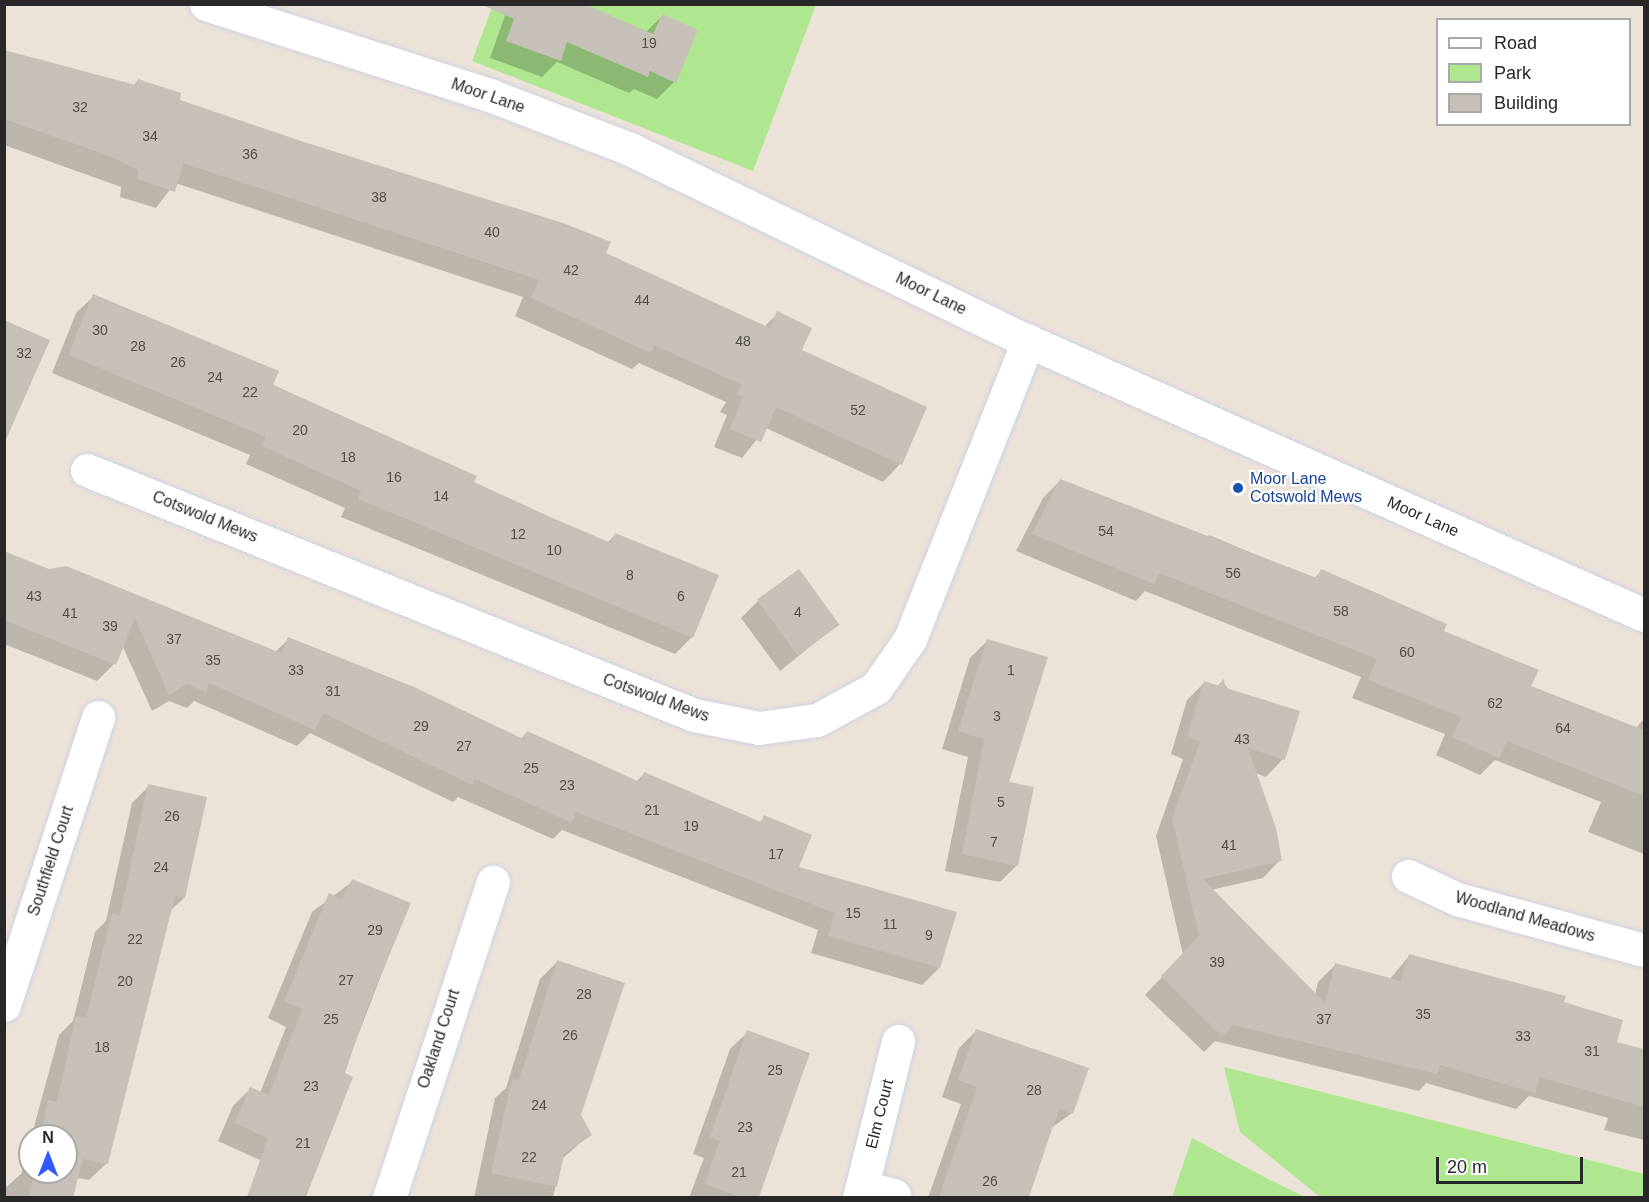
<!DOCTYPE html>
<html>
<head>
<meta charset="utf-8">
<style>
  body { margin:0 }
  #map { position:relative; width:1649px; height:1202px; overflow:hidden; background:#ece3d8; font-family:Helvetica,sans-serif }
  div>[style] { position:absolute }
  [style*='--x'] { left:calc(var(--x)*1px); top:calc(var(--y)*1px); width:calc(var(--w)*1px); rotate:calc(var(--a)*1deg) }
  .green>* { inset:0; background:#aee790 }
  .shadow>* { inset:0; background:#0003 }
  .building>* { inset:0; background:#c7c0b8; transform-origin:0 0 }
  .roads { filter:drop-shadow(0 0 2px #ced2e3) drop-shadow(0 0 2px #ced2e3) }
  .minor>* { height:33px; margin:-16.5px; padding:0 16.5px; transform-origin:16.5px; border-radius:16.5px; background:#fff }
  .tertiary>* { height:33px; margin:-16.5px; padding:0 16.5px; transform-origin:16.5px; border-radius:16.5px; background:#fff }
  .dots>* { width:16px; height:16px; translate:-50% -50%; box-sizing:border-box; border:3px solid #fff; border-radius:50% }
  span { translate:-50% -50%; white-space:nowrap; text-align:center; line-height:1.15; -webkit-text-stroke:4.5px #fff; paint-order:stroke }
  .number-label { font-size:14px; color:#504e4c }
  .number-label span { -webkit-text-stroke-width:0 }
  .street-label { font-size:16px; color:#282828 }
  .transit-label { font-size:16px; color:#164399 }
  .left { translate:0 -50%; text-align:left }
  .frame { position:absolute; inset:0; border:6px solid #282828; pointer-events:none }
  .legend { position:absolute; left:1436px; top:18px; width:195px; height:108px; box-sizing:border-box; background:#fff; border:2px solid #a9a9a9; margin:0; padding:8px 10px; list-style:none; font-size:18px; color:#282828 }
  .legend li { display:flex; align-items:center; gap:12px; height:30px }
  .legend b { width:30px; border:2px solid #a9a9a9 }
  .north { position:absolute; left:18px; top:1124px; width:60px; height:60px; box-sizing:border-box; background:#fff; border:2px solid #a9a9a9; border-radius:50%; rotate:0deg; font-size:16px; font-weight:700; line-height:24px; text-align:center; color:#282828 }
  .north::after { content:''; display:block; margin:auto; width:21px; height:27px; background:#3259ff; clip-path:polygon(50% 0,100% 100%,50% 72%,0 100%) }
  .scale { position:absolute; left:1436px; top:1157px; width:147px; height:27px; box-sizing:border-box; border:3px solid #282828; border-top:0; padding-left:8px; font-size:18px; line-height:21px; white-space:nowrap; color:#282828; -webkit-text-stroke:4px #fff; paint-order:stroke }
</style>
</head>
<body>
<div id="map">
  <div class="green">
    <i style="clip-path:polygon(493px 5px,816px 5px,753px 171px,472px 61px)"></i>
    <i style="clip-path:polygon(1224px 1067px,1644px 1174px,1644px 1197px,1320px 1197px,1240px 1132px)"></i>
    <i style="clip-path:polygon(1192px 1138px,1266px 1178px,1305px 1197px,1172px 1197px)"></i>
  </div>
  <div class="shadow">
    <i style="clip-path:polygon(509px 4px,646px 32px,662px 16px,674px 82px,657px 99px,634px 89px,629px 93px,557px 62px,542px 77px,490px 58px)"></i>
    <i style="clip-path:polygon(4px 52px,133px 86px,138px 80px,178px 100px,604px 253px,764px 327px,778px 313px,800px 351px,925px 407px,900px 464px,883px 482px,766px 428px,742px 458px,714px 447px,727px 415px,720px 412px,726px 402px,639px 363px,632px 369px,515px 316px,523px 297px,175px 183px,156px 208px,120px 197px,121px 187px,4px 145px)"></i>
    <i style="clip-path:polygon(94px 296px,472px 483px,607px 543px,615px 535px,692px 637px,675px 654px,341px 517px,345px 508px,246px 464px,250px 455px,52px 373px,76px 313px)"></i>
    <i style="clip-path:polygon(1060px 481px,1205px 540px,1209px 535px,1314px 579px,1321px 571px,1384px 596px,1381px 601px,1529px 686px,1636px 728px,1644px 719px,1644px 854px,1588px 832px,1601px 802px,1495px 760px,1480px 775px,1436px 755px,1445px 734px,1352px 698px,1361px 677px,1145px 591px,1136px 601px,1016px 551px,1043px 498px)"></i>
    <i style="clip-path:polygon(10px 580px,275px 652px,289px 639px,521px 739px,527px 732px,636px 782px,644px 774px,759px 823px,765px 817px,797px 868px,939px 968px,922px 985px,811px 953px,818px 930px,562px 830px,553px 839px,458px 797px,453px 802px,310px 733px,297px 746px,194px 701px,187px 708px,169px 701px,152px 711px,122px 645px,114px 664px,97px 681px,4px 644px,4px 594px)"></i>
    <i style="clip-path:polygon(758px 601px,837px 625px,780px 671px,741px 618px)"></i>
    <i style="clip-path:polygon(988px 640px,1017px 865px,1000px 882px,945px 871px,968px 757px,942px 749px,970px 658px)"></i>
    <i style="clip-path:polygon(1222px 681px,1283px 759px,1266px 777px,1255px 773px,1280px 860px,1263px 878px,1211px 890px,1315px 995px,1318px 982px,1335px 965px,1390px 979px,1409px 956px,1562px 1003px,1615px 1043px,1644px 1051px,1644px 1140px,1604px 1130px,1608px 1118px,1529px 1096px,1516px 1109px,1426px 1083px,1419px 1091px,1215px 1041px,1204px 1052px,1145px 995px,1183px 955px,1156px 836px,1183px 759px,1171px 754px,1187px 700px,1204px 683px,1217px 687px)"></i>
    <i style="clip-path:polygon(evenodd,149px 786px,184px 898px,169px 912px,107px 1163px,89px 1180px,77px 1178px,72px 1198px,4px 1198px,4px 1189px,21px 1174px,59px 1035px,73px 1021px,95px 932px,106px 921px,132px 803px,149px 786px,30px 1136px,66px 1136px,66px 1172px,30px 1172px,30px 1136px)"></i>
    <i style="clip-path:polygon(353px 881px,409px 904px,302px 1179px,218px 1141px,233px 1106px,250px 1089px,260px 1093px,286px 1027px,268px 1018px,312px 912px)"></i>
    <i style="clip-path:polygon(557px 962px,580px 1115px,590px 1134px,561px 1160px,553px 1198px,474px 1198px,495px 1098px,506px 1088px,540px 979px)"></i>
    <i style="clip-path:polygon(977px 1030px,1072px 1113px,1050px 1129px,1024px 1198px,928px 1198px,961px 1104px,942px 1097px,959px 1048px)"></i>
    <i style="clip-path:polygon(748px 1032px,808px 1054px,757px 1198px,689px 1198px,704px 1158px,693px 1154px,730px 1049px)"></i>
  </div>
  <div class="building">
    <i style="clip-path:polygon(480px 4px,584px 4px,653px 34px,662px 14px,698px 30px,676px 83px,650px 71px,648px 77px,567px 42px,561px 61px,506px 41px,514px 19px)"></i>
    <i style="clip-path:polygon(4px 50px,136px 85px,138px 79px,181px 93px,180px 100px,304px 142px,563px 223px,611px 242px,606px 253px,770px 328px,777px 311px,812px 328px,802px 350px,927px 407px,902px 465px,776px 407px,761px 442px,730px 429px,743px 397px,737px 394px,742px 385px,654px 345px,651px 353px,531px 298px,539px 280px,183px 163px,175px 192px,137px 179px,138px 170px,112px 157px,4px 119px)"></i>
    <i style="clip-path:polygon(93px 294px,279px 371px,273px 385px,477px 476px,474px 482px,548px 516px,611px 543px,615px 533px,719px 575px,693px 638px,358px 499px,361px 491px,262px 446px,266px 437px,68px 355px)"></i>
    <i style="clip-path:polygon(4px 320px,50px 340px,4px 444px)"></i>
    <i style="clip-path:polygon(1060px 479px,1317px 578px,1321px 569px,1447px 624px,1444px 631px,1539px 670px,1531px 686px,1644px 730px,1644px 796px,1507px 741px,1499px 758px,1452px 737px,1461px 717px,1368px 680px,1377px 659px,1159px 573px,1154px 584px,1032px 534px)"></i>
    <i style="clip-path:polygon(4px 551px,49px 569px,66px 566px,281px 653px,288px 637px,414px 687px,523px 739px,527px 731px,640px 782px,644px 772px,761px 822px,764px 815px,812px 835px,799px 867px,957px 912px,940px 968px,828px 936px,834px 913px,576px 812px,572px 823px,475px 779px,472px 785px,323px 713px,315px 730px,209px 683px,206px 692px,187px 684px,169px 695px,135px 618px,116px 665px,4px 620px)"></i>
    <i style="left:799px;top:569px;width:69px;height:52px;rotate:54deg"></i>
    <i style="clip-path:polygon(987px 639px,1048px 657px,1009px 782px,1034px 787px,1018px 866px,962px 854px,984px 739px,958px 731px)"></i>
    <i style="clip-path:polygon(1223px 678px,1226px 688px,1300px 711px,1285px 760px,1248px 748px,1276px 828px,1282px 861px,1203px 879px,1325px 1003px,1335px 963px,1401px 981px,1409px 954px,1566px 996px,1564px 1002px,1623px 1020px,1617px 1042px,1644px 1049px,1644px 1107px,1540px 1077px,1535px 1093px,1440px 1065px,1437px 1074px,1233px 1025px,1222px 1036px,1161px 976px,1199px 936px,1172px 818px,1200px 742px,1187px 736px,1204px 681px,1220px 686px)"></i>
    <i style="clip-path:polygon(148px 784px,207px 797px,185px 898px,175px 896px,108px 1164px,83px 1159px,73px 1197px,29px 1197px,34px 1172px,66px 1172px,66px 1136px,41px 1136px,48px 1100px,57px 1102px,76px 1016px,86px 1018px,112px 913px,120px 915px)"></i>
    <i style="clip-path:polygon(352px 879px,411px 903px,366px 1011px,345px 1073px,353px 1077px,306px 1197px,247px 1197px,268px 1138px,235px 1123px,250px 1087px,269px 1095px,302px 1009px,284px 1001px,329px 893px,342px 899px)"></i>
    <i style="clip-path:polygon(557px 960px,625px 983px,581px 1115px,592px 1135px,564px 1154px,557px 1187px,491px 1173px,512px 1079px,519px 1081px)"></i>
    <i style="clip-path:polygon(976px 1029px,1089px 1068px,1073px 1114px,1059px 1109px,1029px 1197px,939px 1197px,977px 1087px,958px 1080px)"></i>
    <i style="clip-path:polygon(747px 1030px,810px 1053px,759px 1197px,740px 1197px,704px 1184px,720px 1141px,710px 1137px)"></i>
  </div>
  <div class="roads">
    <div class="minor">
      <i style="--x:87;--y:470;--w:655;--a:21.98"></i>
      <i style="--x:694;--y:715;--w:66;--a:11.3"></i>
      <i style="--x:759;--y:728;--w:59;--a:-7.9"></i>
      <i style="--x:817;--y:720;--w:67;--a:-28.5"></i>
      <i style="--x:876;--y:688;--w:60;--a:-55.2"></i>
      <i style="--x:910;--y:639;--w:321;--a:-68.4"></i>
      <i style="--x:1408;--y:876;--w:54;--a:25.1"></i>
      <i style="--x:1457;--y:899;--w:194;--a:15.3"></i>
      <i style="--x:4;--y:1005;--w:303;--a:-71.9"></i>
      <i style="--x:862;--y:1187;--w:33;--a:14"></i>
      <i style="--x:389;--y:1198;--w:333;--a:-71.8"></i>
      <i style="--x:859;--y:1198;--w:162;--a:-76"></i>
    </div>
    <div class="tertiary">
      <i style="--x:206;--y:4;--w:300;--a:17.8"></i>
      <i style="--x:492;--y:96;--w:148;--a:21"></i>
      <i style="--x:630;--y:149;--w:442;--a:25.8"></i>
      <i style="--x:1028;--y:341;--w:674;--a:23.98"></i>
    </div>
  </div>
  <div class="dots">
    <i style="left:1238px;top:488px;background:#1a4fb4"></i>
  </div>
  <div class="number-label">
    <span style="left:649px;top:43px">19</span>
    <span style="left:80px;top:107px">32</span>
    <span style="left:150px;top:136px">34</span>
    <span style="left:250px;top:154px">36</span>
    <span style="left:379px;top:197px">38</span>
    <span style="left:492px;top:232px">40</span>
    <span style="left:571px;top:270px">42</span>
    <span style="left:642px;top:300px">44</span>
    <span style="left:100px;top:330px">30</span>
    <span style="left:743px;top:341px">48</span>
    <span style="left:138px;top:346px">28</span>
    <span style="left:24px;top:353px">32</span>
    <span style="left:178px;top:362px">26</span>
    <span style="left:215px;top:377px">24</span>
    <span style="left:250px;top:392px">22</span>
    <span style="left:858px;top:410px">52</span>
    <span style="left:300px;top:430px">20</span>
    <span style="left:348px;top:457px">18</span>
    <span style="left:394px;top:477px">16</span>
    <span style="left:441px;top:496px">14</span>
    <span style="left:1106px;top:531px">54</span>
    <span style="left:518px;top:534px">12</span>
    <span style="left:554px;top:550px">10</span>
    <span style="left:1233px;top:573px">56</span>
    <span style="left:630px;top:575px">8</span>
    <span style="left:34px;top:596px">43</span>
    <span style="left:681px;top:596px">6</span>
    <span style="left:1341px;top:611px">58</span>
    <span style="left:798px;top:612px">4</span>
    <span style="left:70px;top:613px">41</span>
    <span style="left:110px;top:626px">39</span>
    <span style="left:174px;top:639px">37</span>
    <span style="left:1407px;top:652px">60</span>
    <span style="left:213px;top:660px">35</span>
    <span style="left:296px;top:670px">33</span>
    <span style="left:1011px;top:670px">1</span>
    <span style="left:333px;top:691px">31</span>
    <span style="left:1495px;top:703px">62</span>
    <span style="left:997px;top:716px">3</span>
    <span style="left:421px;top:726px">29</span>
    <span style="left:1563px;top:728px">64</span>
    <span style="left:1242px;top:739px">43</span>
    <span style="left:464px;top:746px">27</span>
    <span style="left:531px;top:768px">25</span>
    <span style="left:567px;top:785px">23</span>
    <span style="left:1001px;top:802px">5</span>
    <span style="left:652px;top:810px">21</span>
    <span style="left:172px;top:816px">26</span>
    <span style="left:691px;top:826px">19</span>
    <span style="left:994px;top:842px">7</span>
    <span style="left:1229px;top:845px">41</span>
    <span style="left:776px;top:854px">17</span>
    <span style="left:161px;top:867px">24</span>
    <span style="left:853px;top:913px">15</span>
    <span style="left:890px;top:924px">11</span>
    <span style="left:375px;top:930px">29</span>
    <span style="left:929px;top:935px">9</span>
    <span style="left:135px;top:939px">22</span>
    <span style="left:1217px;top:962px">39</span>
    <span style="left:346px;top:980px">27</span>
    <span style="left:125px;top:981px">20</span>
    <span style="left:584px;top:994px">28</span>
    <span style="left:1423px;top:1014px">35</span>
    <span style="left:331px;top:1019px">25</span>
    <span style="left:1324px;top:1019px">37</span>
    <span style="left:570px;top:1035px">26</span>
    <span style="left:1523px;top:1036px">33</span>
    <span style="left:102px;top:1047px">18</span>
    <span style="left:1592px;top:1051px">31</span>
    <span style="left:775px;top:1070px">25</span>
    <span style="left:311px;top:1086px">23</span>
    <span style="left:1034px;top:1090px">28</span>
    <span style="left:539px;top:1105px">24</span>
    <span style="left:745px;top:1127px">23</span>
    <span style="left:303px;top:1143px">21</span>
    <span style="left:529px;top:1157px">22</span>
    <span style="left:739px;top:1172px">21</span>
    <span style="left:990px;top:1181px">26</span>
  </div>
  <div class="street-label">
    <span style="left:488px;top:96px;rotate:19deg">Moor Lane</span>
    <span style="left:931px;top:294px;rotate:26deg">Moor Lane</span>
    <span style="left:205px;top:517px;rotate:22deg">Cotswold Mews</span>
    <span style="left:1423px;top:517px;rotate:24deg">Moor Lane</span>
    <span style="left:656px;top:698px;rotate:20deg">Cotswold Mews</span>
    <span style="left:51px;top:861px;rotate:-72deg">Southfield Court</span>
    <span style="left:1525px;top:917px;rotate:16deg">Woodland Meadows</span>
    <span style="left:439px;top:1039px;rotate:-72deg">Oakland Court</span>
    <span style="left:880px;top:1114px;rotate:-76deg">Elm Court</span>
  </div>
  <div class="transit-label">
    <span class="left" style="left:1250px;top:488px">Moor Lane<br>Cotswold Mews</span>
  </div>
  <div class="frame"></div>
  <ul class="legend">
  <li><b style="height:8px;background:#fff"></b>Road</li>
  <li><b style="height:16px;background:#aee790"></b>Park</li>
  <li><b style="height:16px;background:#c7c0b8"></b>Building</li>
  </ul>
  <div class="north">N</div>
  <div class="scale">20 m</div>
</div>
</body>
</html>
